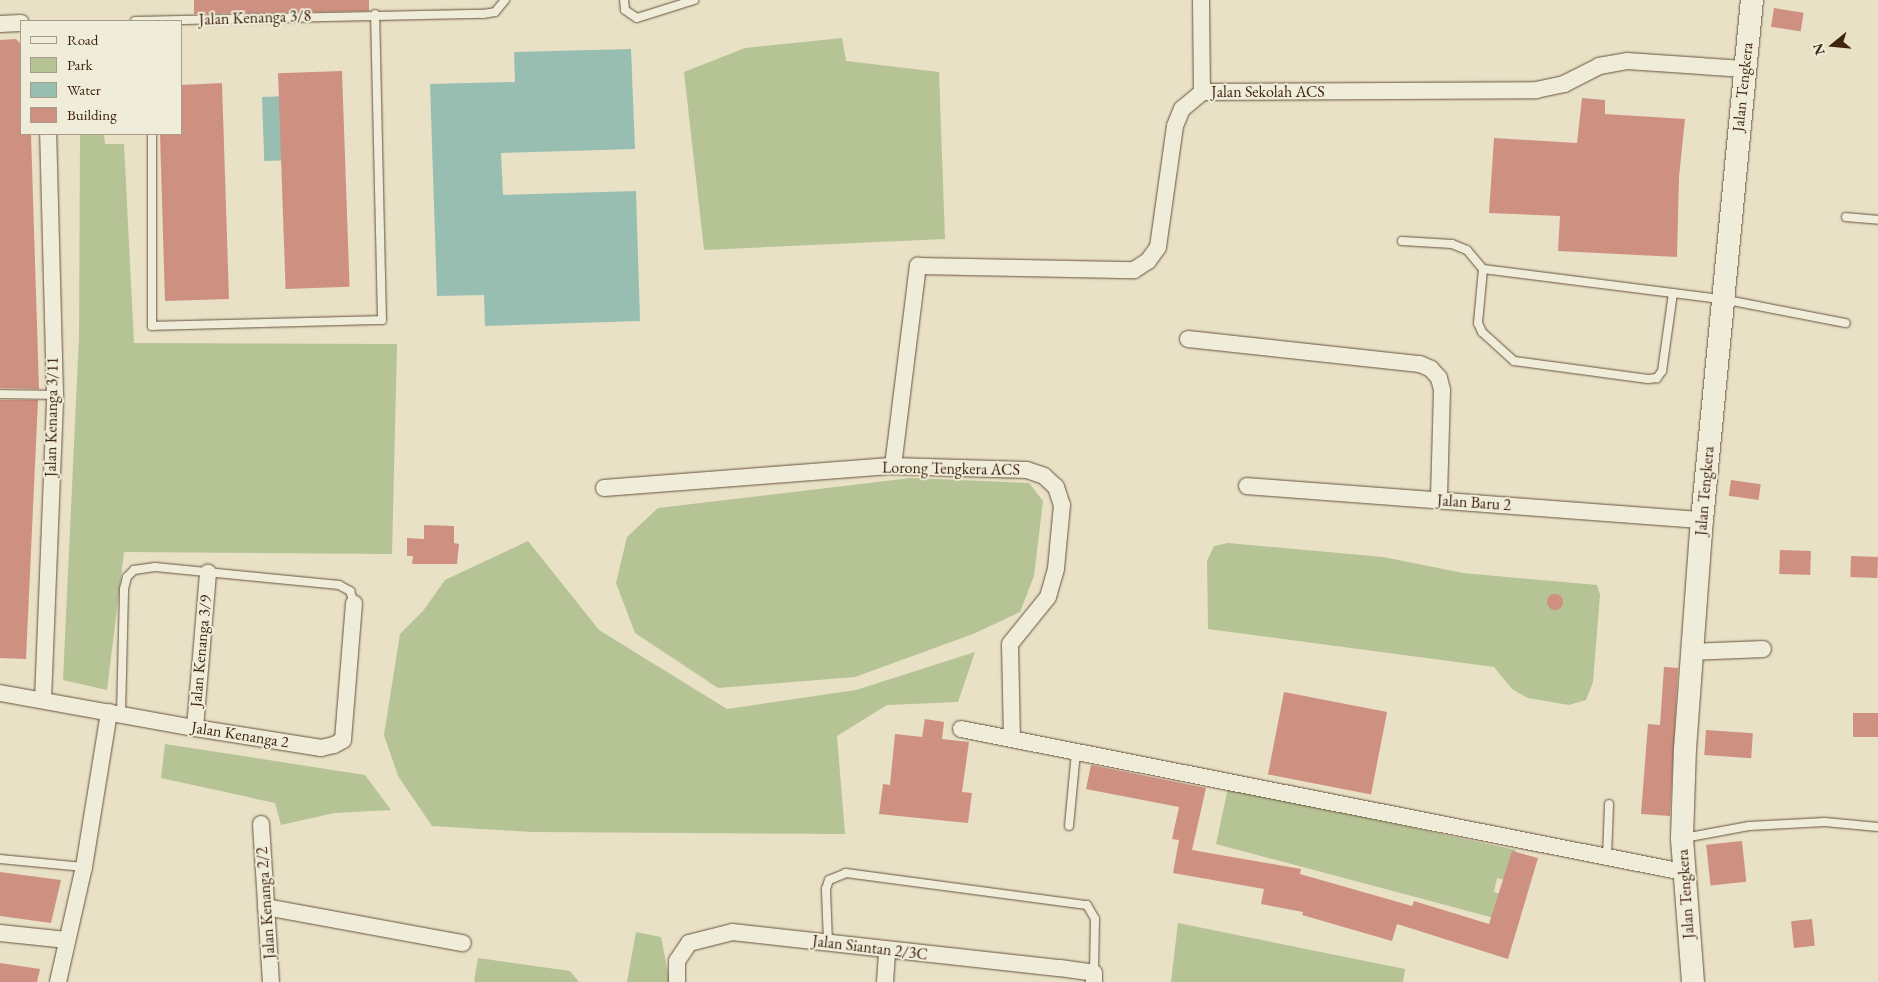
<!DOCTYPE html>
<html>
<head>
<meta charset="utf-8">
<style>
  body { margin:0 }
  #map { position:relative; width:1878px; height:982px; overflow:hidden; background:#e8e1c6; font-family:"EB Garamond",serif }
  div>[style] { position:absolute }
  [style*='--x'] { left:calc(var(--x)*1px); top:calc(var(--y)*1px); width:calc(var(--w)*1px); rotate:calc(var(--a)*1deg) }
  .green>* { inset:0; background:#b6c395 }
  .water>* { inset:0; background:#98beb1; transform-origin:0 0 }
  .building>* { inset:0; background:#ce9181; transform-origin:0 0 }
  .round { border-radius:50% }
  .roads { filter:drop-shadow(0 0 1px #68523b) drop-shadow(0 0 1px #68523b) }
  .lane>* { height:8px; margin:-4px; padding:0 4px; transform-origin:4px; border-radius:4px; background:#f0ecda }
  .street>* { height:16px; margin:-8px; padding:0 8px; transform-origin:8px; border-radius:8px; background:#f0ecda }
  .secondary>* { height:22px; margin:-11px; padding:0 11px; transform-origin:11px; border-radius:11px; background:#f0ecda }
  span { translate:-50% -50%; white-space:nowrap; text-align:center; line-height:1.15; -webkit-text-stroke:4px #f0ecda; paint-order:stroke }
  .street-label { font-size:16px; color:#3e230d }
  .legend { position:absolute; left:20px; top:20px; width:162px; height:115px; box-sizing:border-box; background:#f0ecda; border:1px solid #a99c88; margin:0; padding:6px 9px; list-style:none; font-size:15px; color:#3e230d }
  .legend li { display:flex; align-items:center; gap:10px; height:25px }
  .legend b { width:25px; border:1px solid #a99c88 }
  .north { position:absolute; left:1808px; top:20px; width:50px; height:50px; -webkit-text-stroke:4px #f0ecda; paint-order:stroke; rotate:253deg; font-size:14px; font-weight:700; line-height:20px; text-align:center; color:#3e230d }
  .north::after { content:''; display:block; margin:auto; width:18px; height:22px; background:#3e230d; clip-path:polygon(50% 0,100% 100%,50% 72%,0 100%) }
</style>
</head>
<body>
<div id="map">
  <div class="green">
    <i style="clip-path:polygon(842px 38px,846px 61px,939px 72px,945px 239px,704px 250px,684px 72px,745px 48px)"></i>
    <i style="clip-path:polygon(80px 134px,104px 134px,105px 144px,124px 144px,134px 343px,397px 344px,392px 554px,124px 552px,107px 690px,63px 680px,79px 337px)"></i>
    <i style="clip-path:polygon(911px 478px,1029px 483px,1043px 501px,1034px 576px,1020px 612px,973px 634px,855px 677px,718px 688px,635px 633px,616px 583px,627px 537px,658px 508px)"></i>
    <i style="clip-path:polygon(528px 541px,599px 630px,727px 709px,856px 690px,975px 652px,958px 702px,887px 705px,837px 736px,845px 834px,532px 832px,432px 826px,398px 776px,384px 735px,400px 634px,423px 611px,445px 580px)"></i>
    <i style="clip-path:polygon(1228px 543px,1383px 557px,1463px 573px,1597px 585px,1600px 595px,1593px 682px,1586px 700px,1569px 705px,1528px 698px,1512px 689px,1494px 667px,1208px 629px,1207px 561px,1214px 546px)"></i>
    <i style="clip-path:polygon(165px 744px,365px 775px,391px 810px,334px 813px,281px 825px,275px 803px,161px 778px)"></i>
    <i style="clip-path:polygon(1228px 788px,1516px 850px,1508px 881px,1497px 878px,1494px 892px,1505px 895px,1498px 919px,1216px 844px)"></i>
    <i style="clip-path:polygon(1178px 923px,1405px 969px,1403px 982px,1171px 982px)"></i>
    <i style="clip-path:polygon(636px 932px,661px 937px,670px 982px,627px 982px)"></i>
    <i style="clip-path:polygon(478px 958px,570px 971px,579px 982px,474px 982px)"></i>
  </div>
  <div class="water">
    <i style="clip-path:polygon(631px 49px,635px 149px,501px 153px,503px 195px,636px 191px,640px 321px,485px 326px,484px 295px,437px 296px,430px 84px,515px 82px,514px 52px)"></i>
    <i style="left:292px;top:96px;width:64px;height:30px;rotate:88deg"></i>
  </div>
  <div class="building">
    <i style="clip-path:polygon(194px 0,369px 0,369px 11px,194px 14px)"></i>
    <i style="left:1774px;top:8px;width:30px;height:19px;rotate:9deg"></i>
    <i style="clip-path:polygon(16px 39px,21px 44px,21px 134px,31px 134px,39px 389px,0 388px,0 40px)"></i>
    <i style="left:342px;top:71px;width:216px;height:64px;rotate:88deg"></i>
    <i style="clip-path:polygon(222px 83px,229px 299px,165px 301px,160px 134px,181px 134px,181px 85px)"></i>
    <i style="clip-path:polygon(1582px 98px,1605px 100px,1605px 114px,1685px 119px,1679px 177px,1677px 257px,1558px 251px,1560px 216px,1489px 213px,1494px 138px,1577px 143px)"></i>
    <i style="clip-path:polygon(0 400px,38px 400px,26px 659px,0 658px)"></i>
    <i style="left:1731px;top:480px;width:30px;height:16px;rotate:8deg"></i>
    <i style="clip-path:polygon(424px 525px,454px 526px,454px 543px,459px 544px,457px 564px,412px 564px,413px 556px,407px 556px,407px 538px,424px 539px)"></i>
    <i style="left:1780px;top:550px;width:31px;height:24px;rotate:2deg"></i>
    <i style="left:1851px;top:556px;width:27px;height:21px;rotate:2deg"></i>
    <i class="round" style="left:1547px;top:594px;width:16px;height:16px"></i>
    <i style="clip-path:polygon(1664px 667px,1678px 668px,1670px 816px,1641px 814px,1648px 724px,1660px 725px)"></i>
    <i style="left:1284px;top:692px;width:105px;height:84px;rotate:11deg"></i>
    <i style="left:1878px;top:713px;width:24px;height:25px;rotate:90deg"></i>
    <i style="clip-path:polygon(925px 719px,944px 722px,942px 739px,969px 742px,962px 792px,972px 793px,968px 823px,879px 814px,883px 784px,890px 785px,895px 734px,922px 737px)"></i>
    <i style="left:1706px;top:730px;width:47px;height:25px;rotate:4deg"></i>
    <i style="clip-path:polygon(1091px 765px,1206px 788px,1192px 850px,1301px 869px,1300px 874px,1412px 906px,1414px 901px,1489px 924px,1512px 851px,1538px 858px,1508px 959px,1397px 924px,1392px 941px,1302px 915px,1303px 912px,1261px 904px,1264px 889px,1173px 873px,1179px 840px,1172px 839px,1179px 807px,1086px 789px)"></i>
    <i style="left:1742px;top:841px;width:41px;height:36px;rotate:84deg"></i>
    <i style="clip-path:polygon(0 872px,61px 880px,51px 923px,0 916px)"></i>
    <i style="left:1812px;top:919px;width:27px;height:21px;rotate:84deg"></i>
    <i style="clip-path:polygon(0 963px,40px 969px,37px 982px,0 982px)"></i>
  </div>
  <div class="roads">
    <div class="lane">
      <i style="--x:624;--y:0;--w:10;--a:84"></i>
      <i style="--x:625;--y:10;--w:14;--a:34"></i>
      <i style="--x:637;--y:18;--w:60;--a:-17.5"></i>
      <i style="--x:135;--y:21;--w:348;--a:-1.2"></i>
      <i style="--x:483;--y:14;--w:12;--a:-9"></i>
      <i style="--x:495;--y:12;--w:16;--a:-50"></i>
      <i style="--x:152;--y:134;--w:192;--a:90"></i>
      <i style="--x:152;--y:326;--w:230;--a:-1.5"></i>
      <i style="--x:382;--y:320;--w:306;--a:-91.3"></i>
      <i style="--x:1846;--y:217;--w:32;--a:5"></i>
      <i style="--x:1402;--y:241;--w:50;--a:3.4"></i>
      <i style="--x:1452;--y:244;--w:16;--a:22"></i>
      <i style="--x:1467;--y:250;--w:25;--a:50"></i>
      <i style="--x:1673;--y:293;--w:79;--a:98"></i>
      <i style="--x:1662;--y:371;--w:9;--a:126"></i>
      <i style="--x:1657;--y:378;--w:9;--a:174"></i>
      <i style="--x:1648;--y:379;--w:135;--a:-172.3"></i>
      <i style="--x:1514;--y:361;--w:43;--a:-137.8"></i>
      <i style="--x:1482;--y:332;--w:10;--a:-114"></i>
      <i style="--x:1478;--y:323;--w:54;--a:-84.7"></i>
      <i style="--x:1483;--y:269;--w:241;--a:7.2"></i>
      <i style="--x:1722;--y:299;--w:126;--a:11"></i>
      <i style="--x:0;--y:394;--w:55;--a:1"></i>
      <i style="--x:121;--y:714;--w:125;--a:-88.6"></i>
      <i style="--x:124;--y:589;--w:12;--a:-76"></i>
      <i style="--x:127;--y:577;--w:10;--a:-45"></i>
      <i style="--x:134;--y:570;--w:21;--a:-8"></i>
      <i style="--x:155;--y:567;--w:185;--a:5.6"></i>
      <i style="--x:339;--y:585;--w:13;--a:29"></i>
      <i style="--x:350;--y:591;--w:13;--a:72"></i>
      <i style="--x:1069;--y:826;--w:74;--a:-84.6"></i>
      <i style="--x:1684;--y:838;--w:66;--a:-10.5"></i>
      <i style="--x:1749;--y:826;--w:76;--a:-3"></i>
      <i style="--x:1825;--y:822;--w:53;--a:5.4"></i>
      <i style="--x:1607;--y:857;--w:53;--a:-87.8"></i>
      <i style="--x:0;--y:859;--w:84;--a:5.4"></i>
      <i style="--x:828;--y:942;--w:53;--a:-92.2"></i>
      <i style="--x:826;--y:889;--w:9;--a:-72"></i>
      <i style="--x:829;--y:880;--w:18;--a:-22"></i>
      <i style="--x:846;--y:873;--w:243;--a:7.6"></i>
      <i style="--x:1087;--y:905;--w:16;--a:60"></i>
      <i style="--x:1095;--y:919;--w:54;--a:91.1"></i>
    </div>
    <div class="street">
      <i style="--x:1201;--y:0;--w:92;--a:89.4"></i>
      <i style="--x:0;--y:24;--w:21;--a:-3"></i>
      <i style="--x:1188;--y:339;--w:233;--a:6.2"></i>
      <i style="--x:1420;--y:364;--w:12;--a:24"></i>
      <i style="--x:1431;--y:369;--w:12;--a:48"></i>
      <i style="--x:1439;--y:378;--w:12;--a:76"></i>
      <i style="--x:1442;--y:390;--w:110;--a:91.6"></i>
      <i style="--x:893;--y:466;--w:202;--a:-82.9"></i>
      <i style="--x:918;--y:266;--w:216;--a:1.1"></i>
      <i style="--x:1134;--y:270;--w:17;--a:-33"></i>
      <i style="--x:1148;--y:261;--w:17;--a:-54"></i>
      <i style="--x:1158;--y:247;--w:122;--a:-82"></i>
      <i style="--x:1175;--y:126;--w:18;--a:-68"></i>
      <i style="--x:1182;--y:109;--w:26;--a:-40"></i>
      <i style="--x:1202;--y:92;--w:334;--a:-0.3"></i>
      <i style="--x:1536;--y:90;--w:29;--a:-12"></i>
      <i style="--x:1564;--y:84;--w:39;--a:-27"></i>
      <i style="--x:1599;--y:66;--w:28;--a:-10"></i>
      <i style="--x:1627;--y:61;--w:117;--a:3.9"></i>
      <i style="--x:1247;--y:486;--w:456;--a:4.3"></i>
      <i style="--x:604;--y:488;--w:290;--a:-4.4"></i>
      <i style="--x:893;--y:466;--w:134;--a:1.7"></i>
      <i style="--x:1027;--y:470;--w:18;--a:19"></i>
      <i style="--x:1044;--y:476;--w:16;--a:43"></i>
      <i style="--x:1056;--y:487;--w:19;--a:72"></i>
      <i style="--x:1062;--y:505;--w:64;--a:95.4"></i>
      <i style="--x:1056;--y:569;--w:29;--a:106"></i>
      <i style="--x:1048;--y:597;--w:60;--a:129"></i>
      <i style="--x:1010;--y:644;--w:95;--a:88.8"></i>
      <i style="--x:1691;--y:652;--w:72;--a:-2.4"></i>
      <i style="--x:0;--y:693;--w:198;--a:10.2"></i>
      <i style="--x:195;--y:728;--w:128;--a:9"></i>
      <i style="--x:321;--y:748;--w:13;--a:-13"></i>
      <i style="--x:334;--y:745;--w:10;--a:-29"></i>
      <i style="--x:343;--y:740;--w:137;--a:-85.4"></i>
      <i style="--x:43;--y:700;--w:305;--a:-87.7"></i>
      <i style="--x:55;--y:395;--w:261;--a:-91.5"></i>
      <i style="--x:195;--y:728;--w:156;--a:-85.2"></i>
      <i style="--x:961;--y:729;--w:736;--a:11.2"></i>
      <i style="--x:261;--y:824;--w:158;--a:86.4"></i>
      <i style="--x:266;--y:907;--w:200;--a:10.4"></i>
      <i style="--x:0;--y:933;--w:67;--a:6"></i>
      <i style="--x:58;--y:982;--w:118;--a:-77.3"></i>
      <i style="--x:84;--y:867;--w:157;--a:-80.8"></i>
      <i style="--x:677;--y:982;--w:21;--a:-90"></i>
      <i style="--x:677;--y:961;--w:22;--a:-56"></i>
      <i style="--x:689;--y:943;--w:44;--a:-14.3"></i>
      <i style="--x:732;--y:932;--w:330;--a:6.3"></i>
      <i style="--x:1060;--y:968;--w:34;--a:8"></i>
      <i style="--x:1094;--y:973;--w:9;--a:90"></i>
      <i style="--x:885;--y:982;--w:31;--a:-86"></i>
    </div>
    <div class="secondary">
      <i style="--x:1693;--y:982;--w:144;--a:-94.4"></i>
      <i style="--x:1682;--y:838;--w:89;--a:-88.1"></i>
      <i style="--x:1685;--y:749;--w:230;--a:-85.8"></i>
      <i style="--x:1702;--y:520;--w:522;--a:-84.51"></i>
    </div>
  </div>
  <div class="street-label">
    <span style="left:255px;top:18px;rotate:-2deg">Jalan Kenanga 3/8</span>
    <span style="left:1743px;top:87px;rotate:-84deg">Jalan Tengkera</span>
    <span style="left:1268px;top:92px">Jalan Sekolah ACS</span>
    <span style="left:52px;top:417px;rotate:-89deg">Jalan Kenanga 3/11</span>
    <span style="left:951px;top:469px;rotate:1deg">Lorong Tengkera ACS</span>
    <span style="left:1705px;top:491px;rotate:-85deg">Jalan Tengkera</span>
    <span style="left:1474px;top:503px;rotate:4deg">Jalan Baru 2</span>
    <span style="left:201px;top:651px;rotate:-85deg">Jalan Kenanga 3/9</span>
    <span style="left:240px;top:735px;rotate:9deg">Jalan Kenanga 2</span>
    <span style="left:1686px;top:894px;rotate:-94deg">Jalan Tengkera</span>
    <span style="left:266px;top:903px;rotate:-94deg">Jalan Kenanga 2/2</span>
    <span style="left:870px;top:948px;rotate:7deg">Jalan Siantan 2/3C</span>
  </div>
  <ul class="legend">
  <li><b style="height:6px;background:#f0ecda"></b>Road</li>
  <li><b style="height:14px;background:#b6c395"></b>Park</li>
  <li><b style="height:14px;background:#98beb1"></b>Water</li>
  <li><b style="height:14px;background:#ce9181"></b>Building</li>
  </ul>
  <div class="north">N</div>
</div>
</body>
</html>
